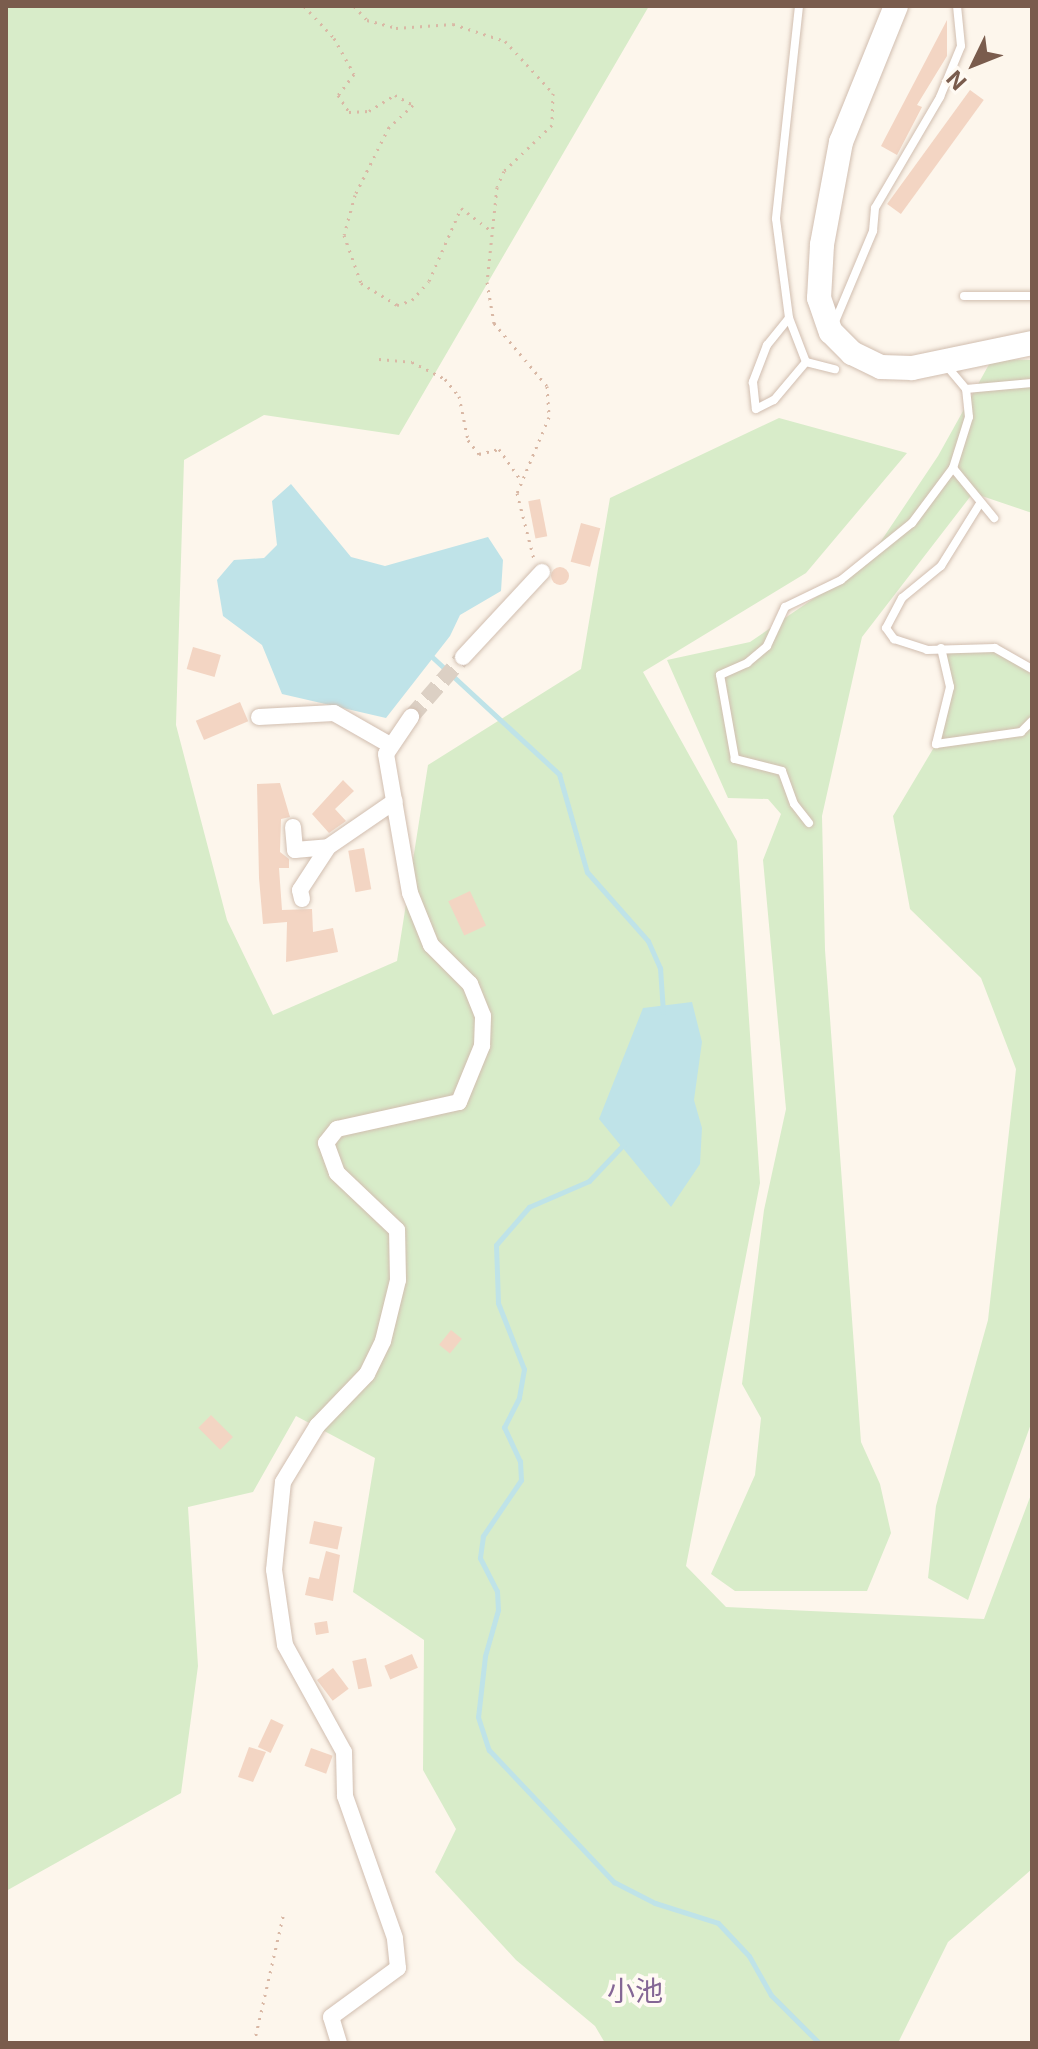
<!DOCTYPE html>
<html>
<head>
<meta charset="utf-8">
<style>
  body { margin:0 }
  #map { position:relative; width:1038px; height:2049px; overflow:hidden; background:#fdf6ec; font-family:Inter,"Noto Sans JP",sans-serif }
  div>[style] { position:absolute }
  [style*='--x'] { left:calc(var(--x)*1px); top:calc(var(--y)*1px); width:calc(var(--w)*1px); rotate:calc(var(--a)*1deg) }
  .green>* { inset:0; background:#d8ecc9 }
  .water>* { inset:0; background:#bfe3e8 }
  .stream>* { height:5px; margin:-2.5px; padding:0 2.5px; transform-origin:2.5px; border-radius:2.5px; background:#bfe3e8 }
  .building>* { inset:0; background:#f3d5c3; transform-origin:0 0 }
  .round { border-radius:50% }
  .street-tunnel>* { height:16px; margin-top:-8px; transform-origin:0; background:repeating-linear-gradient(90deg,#dcd0c4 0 16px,transparent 0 24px) }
  .path>* { height:3px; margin-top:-1.5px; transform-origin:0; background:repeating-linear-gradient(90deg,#d9b8a5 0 2px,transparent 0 8px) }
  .roads { filter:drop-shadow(0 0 2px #d1beb0) drop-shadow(0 0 2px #d1beb0) }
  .lane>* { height:8px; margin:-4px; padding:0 4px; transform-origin:4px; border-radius:4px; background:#fff }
  .street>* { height:16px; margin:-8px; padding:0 8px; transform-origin:8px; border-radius:8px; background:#fff }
  .secondary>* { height:24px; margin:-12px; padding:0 12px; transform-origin:12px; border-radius:12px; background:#fff }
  span { translate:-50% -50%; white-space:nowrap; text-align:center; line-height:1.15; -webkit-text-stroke:8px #fffaf3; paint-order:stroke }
  .quarter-label { font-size:28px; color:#846695 }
  .frame { position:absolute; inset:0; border:8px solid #7a5c4d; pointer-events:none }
  .north { position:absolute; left:934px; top:24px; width:80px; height:80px; -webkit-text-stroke:6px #fffaf3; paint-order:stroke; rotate:227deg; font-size:22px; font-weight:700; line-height:32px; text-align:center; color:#7a5c4d }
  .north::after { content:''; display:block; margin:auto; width:28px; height:36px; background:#7a5c4d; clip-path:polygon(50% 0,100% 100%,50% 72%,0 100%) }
</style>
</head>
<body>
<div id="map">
  <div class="green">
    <i style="clip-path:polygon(6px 6px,649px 6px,399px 435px,264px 415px,184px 460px,176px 725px,227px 920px,273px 1015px,397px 961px,428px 765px,581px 669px,610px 498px,779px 418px,907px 453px,806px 573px,643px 672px,737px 841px,760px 1183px,686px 1566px,726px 1607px,984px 1619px,1032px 1492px,1032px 1869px,948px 1942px,898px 2043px,605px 2043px,595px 2026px,516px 1960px,435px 1872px,456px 1829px,423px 1770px,424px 1640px,353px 1592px,375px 1458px,296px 1416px,253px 1492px,188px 1507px,198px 1666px,181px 1793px,6px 1891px)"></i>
    <i style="clip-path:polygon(992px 359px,1032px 360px,1032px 513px,973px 493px,862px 637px,822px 816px,825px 950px,861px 1442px,880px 1484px,891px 1533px,867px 1591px,735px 1591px,711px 1574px,755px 1475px,761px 1418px,742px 1384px,764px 1210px,786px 1109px,763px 860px,781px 814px,768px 799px,728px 798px,667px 660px,750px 642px,867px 562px,938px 456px)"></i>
    <i style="clip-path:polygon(941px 648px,995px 648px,1032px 669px,1032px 1421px,968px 1600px,928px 1578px,936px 1506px,988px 1320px,1016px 1069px,981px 978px,910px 909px,893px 816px,936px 744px,950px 687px)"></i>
  </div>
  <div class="water">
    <i style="clip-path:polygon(291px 484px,351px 557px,385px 566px,488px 537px,503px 560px,501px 591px,460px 615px,450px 636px,386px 718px,282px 694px,262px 645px,223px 616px,217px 580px,234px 560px,264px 558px,277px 545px,272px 501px)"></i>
    <i style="clip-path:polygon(692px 1002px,702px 1042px,694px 1100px,702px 1128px,700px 1164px,671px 1207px,599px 1119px,643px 1008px)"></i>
  </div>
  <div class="stream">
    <i style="--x:430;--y:655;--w:176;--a:42.7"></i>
    <i style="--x:559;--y:774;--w:102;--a:74.1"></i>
    <i style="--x:587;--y:872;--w:92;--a:48.5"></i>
    <i style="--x:648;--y:941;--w:30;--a:66"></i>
    <i style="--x:660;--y:968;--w:44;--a:86.1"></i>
    <i style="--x:624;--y:1144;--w:51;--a:133.4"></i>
    <i style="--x:589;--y:1181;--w:65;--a:156.6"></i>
    <i style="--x:529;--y:1207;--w:50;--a:131"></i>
    <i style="--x:496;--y:1245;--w:58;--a:88"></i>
    <i style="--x:498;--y:1303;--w:71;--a:68.5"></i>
    <i style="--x:524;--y:1369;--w:29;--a:100"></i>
    <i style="--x:519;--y:1398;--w:33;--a:117"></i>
    <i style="--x:504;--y:1427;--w:38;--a:65"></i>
    <i style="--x:520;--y:1461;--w:19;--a:87"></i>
    <i style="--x:521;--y:1480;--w:68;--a:124.2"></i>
    <i style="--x:483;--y:1536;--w:22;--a:98"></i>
    <i style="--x:480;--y:1558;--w:37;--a:63"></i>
    <i style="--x:497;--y:1591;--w:19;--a:87"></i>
    <i style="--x:498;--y:1610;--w:48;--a:105.8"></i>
    <i style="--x:485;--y:1656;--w:61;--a:96.5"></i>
    <i style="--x:478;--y:1717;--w:35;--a:72"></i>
    <i style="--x:489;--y:1750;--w:182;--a:46.6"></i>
    <i style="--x:614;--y:1882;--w:46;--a:27.1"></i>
    <i style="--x:655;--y:1903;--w:66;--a:17.6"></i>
    <i style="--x:718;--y:1923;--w:45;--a:46.8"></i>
    <i style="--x:749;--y:1956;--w:45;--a:60.6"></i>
    <i style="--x:771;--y:1995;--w:68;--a:45"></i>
  </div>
  <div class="building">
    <i style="clip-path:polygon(947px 20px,947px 56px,917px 105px,922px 107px,897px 155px,881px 146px)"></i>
    <i style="left:970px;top:90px;width:17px;height:141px;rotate:36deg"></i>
    <i style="left:540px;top:499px;width:38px;height:12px;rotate:79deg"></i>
    <i style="left:581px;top:523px;width:20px;height:40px;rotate:15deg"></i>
    <i class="round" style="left:551px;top:567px;width:18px;height:18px"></i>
    <i style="left:193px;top:647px;width:29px;height:23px;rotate:16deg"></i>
    <i style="left:240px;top:702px;width:21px;height:48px;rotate:67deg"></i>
    <i style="clip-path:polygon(343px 780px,354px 791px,335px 809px,346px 821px,329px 833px,312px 814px)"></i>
    <i style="clip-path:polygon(280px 783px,290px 817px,281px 819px,280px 852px,289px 859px,289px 868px,279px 868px,282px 910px,312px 909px,313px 932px,333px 928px,338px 952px,286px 962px,287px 922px,263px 924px,259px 878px,257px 784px)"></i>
    <i style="left:364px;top:848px;width:42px;height:16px;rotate:80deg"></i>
    <i style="left:470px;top:891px;width:38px;height:24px;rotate:65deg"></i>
    <i style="left:451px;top:1330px;width:14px;height:19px;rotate:39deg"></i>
    <i style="left:211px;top:1415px;width:31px;height:18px;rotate:45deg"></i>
    <i style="left:314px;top:1521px;width:29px;height:23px;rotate:12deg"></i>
    <i style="clip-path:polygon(326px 1551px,340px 1555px,333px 1601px,305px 1595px,309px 1577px,319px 1579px)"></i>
    <i style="left:327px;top:1621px;width:12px;height:13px;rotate:81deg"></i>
    <i style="left:412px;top:1654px;width:15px;height:30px;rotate:67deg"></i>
    <i style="left:366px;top:1658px;width:29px;height:14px;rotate:78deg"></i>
    <i style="left:333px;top:1668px;width:26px;height:20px;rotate:53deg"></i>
    <i style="left:271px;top:1719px;width:14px;height:31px;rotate:25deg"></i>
    <i style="clip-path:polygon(249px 1747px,266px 1752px,253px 1782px,238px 1777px)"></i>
    <i style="left:311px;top:1748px;width:23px;height:19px;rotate:20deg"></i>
  </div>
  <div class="street-tunnel">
    <i style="--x:411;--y:717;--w:79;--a:-49.1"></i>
  </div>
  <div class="path">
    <i style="--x:304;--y:6;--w:44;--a:46.8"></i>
    <i style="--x:334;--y:38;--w:41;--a:60.9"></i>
    <i style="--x:354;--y:74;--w:26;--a:127"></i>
    <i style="--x:338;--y:95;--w:20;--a:57"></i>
    <i style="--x:349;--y:112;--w:20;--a:-3"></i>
    <i style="--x:369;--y:111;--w:31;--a:-32"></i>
    <i style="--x:395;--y:95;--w:21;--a:29"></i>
    <i style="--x:413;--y:105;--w:33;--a:137"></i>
    <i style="--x:389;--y:127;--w:76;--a:116.6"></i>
    <i style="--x:355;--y:195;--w:41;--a:105.4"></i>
    <i style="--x:344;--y:235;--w:51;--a:70.5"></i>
    <i style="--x:361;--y:283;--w:42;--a:31.4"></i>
    <i style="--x:397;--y:305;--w:16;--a:-18"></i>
    <i style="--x:412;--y:300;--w:25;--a:-48"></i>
    <i style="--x:429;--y:281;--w:80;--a:-66.3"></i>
    <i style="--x:461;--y:208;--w:38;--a:37"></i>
    <i style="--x:354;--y:6;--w:19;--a:47"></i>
    <i style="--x:367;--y:20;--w:30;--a:15"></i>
    <i style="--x:396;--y:28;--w:57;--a:-4"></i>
    <i style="--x:453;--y:24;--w:55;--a:18.1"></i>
    <i style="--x:505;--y:41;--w:71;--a:47.3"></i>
    <i style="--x:553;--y:93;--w:32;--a:92"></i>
    <i style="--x:552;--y:125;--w:66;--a:136.2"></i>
    <i style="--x:504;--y:171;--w:17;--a:114"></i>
    <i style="--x:497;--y:187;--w:96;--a:96"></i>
    <i style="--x:487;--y:282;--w:42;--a:80.3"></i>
    <i style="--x:494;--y:323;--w:82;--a:49.9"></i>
    <i style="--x:547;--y:386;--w:31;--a:86"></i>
    <i style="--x:549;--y:417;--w:82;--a:112.8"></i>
    <i style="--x:517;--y:493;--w:68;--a:75.6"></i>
    <i style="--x:379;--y:359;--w:33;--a:5"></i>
    <i style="--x:412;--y:362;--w:37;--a:27"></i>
    <i style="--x:445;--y:379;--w:22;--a:51"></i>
    <i style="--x:459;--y:396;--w:45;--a:78.4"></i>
    <i style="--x:468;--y:440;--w:18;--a:52"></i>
    <i style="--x:479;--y:454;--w:21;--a:-14"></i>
    <i style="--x:499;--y:449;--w:38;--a:55"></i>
    <i style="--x:254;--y:2043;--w:134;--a:-77.1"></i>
  </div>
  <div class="roads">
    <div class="lane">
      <i style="--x:799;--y:6;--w:214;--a:96.2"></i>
      <i style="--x:776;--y:219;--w:100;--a:82.5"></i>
      <i style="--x:789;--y:318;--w:47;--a:68.9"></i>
      <i style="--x:806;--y:362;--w:30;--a:14"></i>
      <i style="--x:964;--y:296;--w:68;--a:0"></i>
      <i style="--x:789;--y:318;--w:35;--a:129"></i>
      <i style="--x:767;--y:345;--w:40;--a:111"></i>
      <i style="--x:753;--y:382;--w:27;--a:84"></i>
      <i style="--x:756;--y:409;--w:20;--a:-27"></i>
      <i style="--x:774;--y:400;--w:50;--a:-49.9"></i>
      <i style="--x:834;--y:324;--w:101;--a:-67.2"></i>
      <i style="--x:873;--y:231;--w:23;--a:-85"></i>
      <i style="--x:875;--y:208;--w:129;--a:-59.6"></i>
      <i style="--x:940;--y:97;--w:55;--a:-67.6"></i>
      <i style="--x:961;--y:46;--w:40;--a:-95.7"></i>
      <i style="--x:966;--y:389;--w:66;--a:-5.2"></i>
      <i style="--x:953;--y:468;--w:65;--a:50.6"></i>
      <i style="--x:979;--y:505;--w:72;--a:121.9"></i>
      <i style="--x:941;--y:566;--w:50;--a:140.6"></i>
      <i style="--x:902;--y:598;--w:34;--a:118"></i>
      <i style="--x:886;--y:628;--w:14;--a:54"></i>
      <i style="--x:894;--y:639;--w:35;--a:18"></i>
      <i style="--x:927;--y:650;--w:68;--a:-1.7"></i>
      <i style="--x:995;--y:648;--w:43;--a:29.6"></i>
      <i style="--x:941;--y:648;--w:40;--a:77"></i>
      <i style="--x:950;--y:687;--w:59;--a:103.8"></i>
      <i style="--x:936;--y:744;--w:86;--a:-8"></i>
      <i style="--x:1021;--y:732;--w:16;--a:-45"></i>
      <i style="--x:809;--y:823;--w:24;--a:-128"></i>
      <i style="--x:794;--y:804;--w:35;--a:-110"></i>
      <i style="--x:782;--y:771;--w:49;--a:-165.7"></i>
      <i style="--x:735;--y:759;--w:85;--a:-100.1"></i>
      <i style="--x:720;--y:675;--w:30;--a:-24"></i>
      <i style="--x:747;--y:663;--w:26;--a:-40"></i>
      <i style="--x:767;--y:646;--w:43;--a:-65.2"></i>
      <i style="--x:785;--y:607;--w:62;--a:-25.7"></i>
      <i style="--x:841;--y:580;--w:91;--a:-38.8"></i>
      <i style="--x:912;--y:523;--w:69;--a:-53.3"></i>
      <i style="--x:953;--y:468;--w:53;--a:-72.6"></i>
      <i style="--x:969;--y:417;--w:28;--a:-96"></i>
      <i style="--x:966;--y:389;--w:31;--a:-130"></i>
    </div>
    <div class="street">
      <i style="--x:463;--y:657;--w:116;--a:-47.1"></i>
      <i style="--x:259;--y:717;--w:75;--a:-3.1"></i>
      <i style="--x:334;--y:713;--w:64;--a:29.7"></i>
      <i style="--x:293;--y:827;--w:23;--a:85"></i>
      <i style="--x:295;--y:850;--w:33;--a:-5"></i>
      <i style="--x:302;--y:899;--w:9;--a:-103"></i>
      <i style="--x:300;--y:890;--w:51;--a:-56.9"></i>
      <i style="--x:328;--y:847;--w:81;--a:-34.5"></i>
      <i style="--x:339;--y:2043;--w:27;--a:-107"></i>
      <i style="--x:331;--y:2017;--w:83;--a:-36.2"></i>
      <i style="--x:398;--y:1968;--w:30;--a:-96"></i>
      <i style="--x:395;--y:1938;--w:151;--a:-109.4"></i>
      <i style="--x:345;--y:1796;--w:44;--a:-91.3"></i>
      <i style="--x:344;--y:1752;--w:122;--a:-118.9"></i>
      <i style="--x:285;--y:1645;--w:76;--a:-98.3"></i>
      <i style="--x:274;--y:1570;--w:88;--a:-84.2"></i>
      <i style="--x:283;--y:1482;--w:66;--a:-58.7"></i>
      <i style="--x:317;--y:1426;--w:72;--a:-46.1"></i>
      <i style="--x:367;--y:1374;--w:37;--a:-64"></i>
      <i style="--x:383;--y:1341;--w:63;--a:-76.2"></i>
      <i style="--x:398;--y:1280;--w:50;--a:-91.1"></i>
      <i style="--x:397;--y:1230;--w:83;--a:-136.5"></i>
      <i style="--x:337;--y:1173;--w:32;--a:-110"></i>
      <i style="--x:326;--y:1143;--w:18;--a:-52"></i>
      <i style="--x:337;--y:1129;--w:125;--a:-12.5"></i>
      <i style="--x:459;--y:1102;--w:61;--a:-67.7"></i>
      <i style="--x:482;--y:1046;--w:30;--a:-88"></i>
      <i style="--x:483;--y:1016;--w:35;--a:-112"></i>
      <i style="--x:470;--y:984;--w:55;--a:-135"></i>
      <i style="--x:431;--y:945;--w:56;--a:-112"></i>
      <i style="--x:410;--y:893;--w:141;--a:-99.8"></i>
      <i style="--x:386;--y:754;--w:45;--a:-56"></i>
    </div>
    <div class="secondary">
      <i style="--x:896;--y:6;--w:147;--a:112"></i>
      <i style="--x:841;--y:142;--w:105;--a:100.5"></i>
      <i style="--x:822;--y:245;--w:53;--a:93.2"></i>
      <i style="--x:819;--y:298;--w:36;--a:71"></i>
      <i style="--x:831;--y:332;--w:30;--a:45"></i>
      <i style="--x:852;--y:353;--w:32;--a:26"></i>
      <i style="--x:881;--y:367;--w:31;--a:2"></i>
      <i style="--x:912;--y:368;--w:123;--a:-11.8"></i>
    </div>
  </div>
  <div class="quarter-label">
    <span style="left:635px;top:1991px">小池</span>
  </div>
  <div class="frame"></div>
  <div class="north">N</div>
</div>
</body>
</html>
